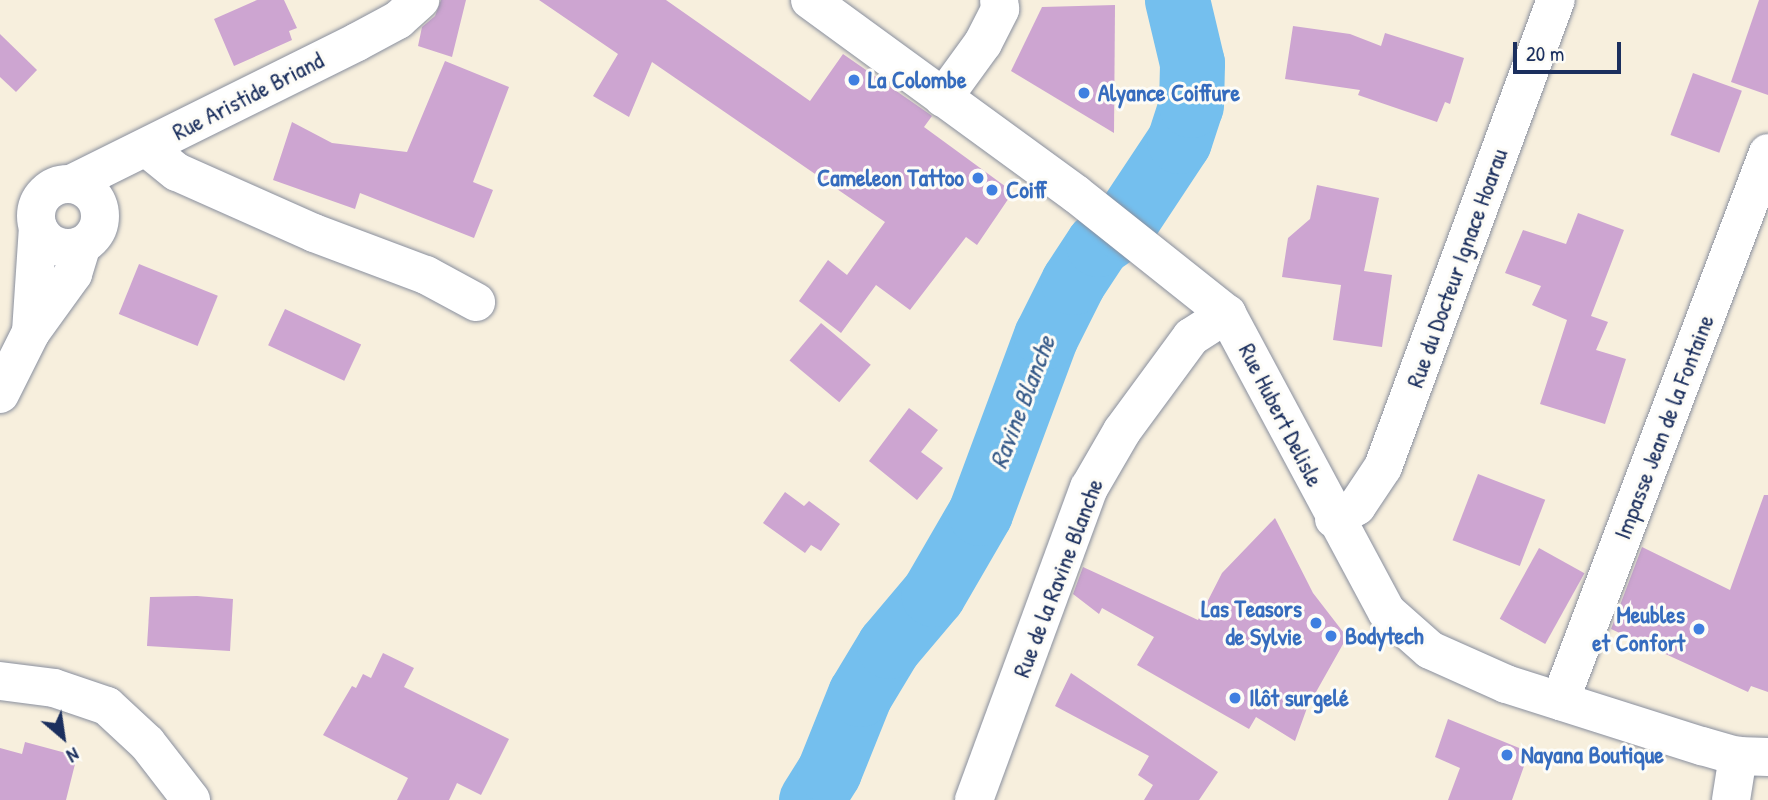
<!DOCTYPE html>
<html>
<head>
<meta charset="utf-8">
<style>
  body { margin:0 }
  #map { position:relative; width:1768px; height:800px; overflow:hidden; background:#f7efdd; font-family:"Patrick Hand",sans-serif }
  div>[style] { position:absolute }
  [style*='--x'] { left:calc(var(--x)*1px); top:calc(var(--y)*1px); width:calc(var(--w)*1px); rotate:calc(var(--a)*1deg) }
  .river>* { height:65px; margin:-32.5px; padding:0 32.5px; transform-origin:32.5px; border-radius:32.5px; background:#74bfee }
  .building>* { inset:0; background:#cda5d1; transform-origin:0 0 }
  .roads { filter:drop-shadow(0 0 2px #898f9e) drop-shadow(0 0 2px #898f9e) }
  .minor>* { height:38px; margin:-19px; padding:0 19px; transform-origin:19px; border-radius:19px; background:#fff }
  .minor>.ring { margin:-19px; padding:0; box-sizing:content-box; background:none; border:38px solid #fff; border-radius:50% }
  .major>* { height:38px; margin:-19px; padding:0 19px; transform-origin:19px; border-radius:19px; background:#fff }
  .dots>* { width:19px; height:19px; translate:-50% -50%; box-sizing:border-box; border:4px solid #fdfcf7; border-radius:50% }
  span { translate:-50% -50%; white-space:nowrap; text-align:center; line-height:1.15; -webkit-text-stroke:6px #fdfcf7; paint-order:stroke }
  .shop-label { font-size:24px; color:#366cbe; font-weight:700 }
  .left { translate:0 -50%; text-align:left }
  .right { translate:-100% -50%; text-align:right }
  .street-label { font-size:24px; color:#1b2f5e }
  .water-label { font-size:26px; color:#365a89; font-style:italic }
  .north { position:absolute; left:28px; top:702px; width:70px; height:70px; -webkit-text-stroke:5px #fdfcf7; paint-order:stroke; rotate:151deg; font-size:19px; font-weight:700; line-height:28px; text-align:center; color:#1b2f5e }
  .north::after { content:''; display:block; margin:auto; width:24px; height:32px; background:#1b2f5e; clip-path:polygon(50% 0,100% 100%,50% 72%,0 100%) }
  .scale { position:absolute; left:1513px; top:42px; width:108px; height:32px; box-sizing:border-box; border:4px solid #1b2f5e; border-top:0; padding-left:9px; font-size:21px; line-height:24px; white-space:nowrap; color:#1b2f5e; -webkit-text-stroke:5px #fdfcf7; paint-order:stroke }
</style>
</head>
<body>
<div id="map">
  <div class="river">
    <i style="--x:811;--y:800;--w:34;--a:-58"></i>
    <i style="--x:829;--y:771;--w:83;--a:-68.1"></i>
    <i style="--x:860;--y:694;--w:56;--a:-58.9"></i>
    <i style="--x:889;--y:646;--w:68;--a:-49.8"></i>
    <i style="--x:933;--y:594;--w:94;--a:-59.9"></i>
    <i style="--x:980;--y:513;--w:189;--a:-69.6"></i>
    <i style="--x:1046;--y:336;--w:60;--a:-63.4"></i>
    <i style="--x:1073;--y:282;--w:45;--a:-56.7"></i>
    <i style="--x:1098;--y:244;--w:29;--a:-35"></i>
    <i style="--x:1122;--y:227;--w:103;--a:-56.5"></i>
    <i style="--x:1179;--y:141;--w:38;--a:-72"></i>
    <i style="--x:1191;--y:105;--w:42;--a:-88.6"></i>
    <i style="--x:1192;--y:63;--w:65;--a:-103.4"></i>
  </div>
  <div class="building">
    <i style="clip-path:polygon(257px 0,284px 0,297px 28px,289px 31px,292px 40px,234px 66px,214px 19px)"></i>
    <i style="clip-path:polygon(441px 0,466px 0,452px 57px,418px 46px,422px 27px,435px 16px)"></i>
    <i style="clip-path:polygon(539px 0,666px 0,810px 101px,843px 54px,928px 113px,932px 116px,924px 127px,1013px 192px,977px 245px,966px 237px,910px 310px,876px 285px,841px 333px,799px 301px,828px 260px,847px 275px,885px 222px,652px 62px,629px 117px,593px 96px,618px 54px)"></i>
    <i style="clip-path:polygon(1759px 0,1768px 0,1768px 95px,1731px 82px)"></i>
    <i style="clip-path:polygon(1115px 5px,1114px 133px,1011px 71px,1042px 7px)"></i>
    <i style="clip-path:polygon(1293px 26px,1350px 34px,1381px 46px,1385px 33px,1464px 58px,1450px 104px,1445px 102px,1437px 122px,1358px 95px,1360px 90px,1285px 79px)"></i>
    <i style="clip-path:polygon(0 34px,37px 70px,16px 92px,0 77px)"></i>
    <i style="clip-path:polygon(445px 61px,509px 87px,473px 182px,493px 190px,474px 238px,360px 193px,355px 209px,273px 180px,292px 122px,332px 143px,407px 152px)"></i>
    <i style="left:1693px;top:73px;width:52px;height:66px;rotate:20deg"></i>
    <i style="clip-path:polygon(1317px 185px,1379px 198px,1364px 271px,1392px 275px,1382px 347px,1333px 340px,1341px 285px,1282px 277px,1288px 238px,1310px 219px)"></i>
    <i style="clip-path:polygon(1578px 213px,1624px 230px,1591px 316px,1608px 322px,1596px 350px,1626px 359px,1605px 424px,1540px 404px,1567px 320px,1532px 305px,1541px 286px,1505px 273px,1523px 230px,1566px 244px)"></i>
    <i style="left:139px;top:264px;width:85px;height:54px;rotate:22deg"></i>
    <i style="left:285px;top:309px;width:84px;height:40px;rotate:25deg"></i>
    <i style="left:821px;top:323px;width:65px;height:49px;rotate:40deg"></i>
    <i style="clip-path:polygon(909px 408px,938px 430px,921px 452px,943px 468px,917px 500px,869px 461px)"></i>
    <i style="left:1478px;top:474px;width:72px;height:71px;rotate:21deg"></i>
    <i style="clip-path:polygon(785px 492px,804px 506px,809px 501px,840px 524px,821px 551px,811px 545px,805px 553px,763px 523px)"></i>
    <i style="clip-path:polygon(1764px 495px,1768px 495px,1768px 692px,1751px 686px,1748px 692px,1611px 629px,1642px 547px,1730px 590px)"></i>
    <i style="clip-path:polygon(1275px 518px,1313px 593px,1347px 637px,1307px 708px,1295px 741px,1256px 717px,1249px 729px,1137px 665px,1154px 637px,1102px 608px,1099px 614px,1073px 594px,1083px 567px,1198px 620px,1222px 573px)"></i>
    <i style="left:1539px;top:548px;width:52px;height:81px;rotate:29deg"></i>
    <i style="clip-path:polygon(197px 596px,233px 599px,230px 651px,147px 646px,150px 597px)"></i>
    <i style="clip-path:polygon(383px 653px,414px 668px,404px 687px,509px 739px,481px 795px,457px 783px,449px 800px,397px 800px,408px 778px,323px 735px,352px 686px,356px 688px,363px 674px,371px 678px)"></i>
    <i style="clip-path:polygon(1071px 673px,1218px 772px,1199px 800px,1144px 800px,1153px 785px,1138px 775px,1149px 756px,1055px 706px)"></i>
    <i style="clip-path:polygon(1448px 719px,1529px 752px,1512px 800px,1448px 800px,1460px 768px,1435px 757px)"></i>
    <i style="clip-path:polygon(25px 742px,77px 756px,66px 800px,0 800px,0 748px,22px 754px)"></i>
  </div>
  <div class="roads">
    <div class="minor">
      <i style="--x:943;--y:98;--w:68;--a:-54"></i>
      <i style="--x:983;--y:43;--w:38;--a:-63"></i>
      <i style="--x:1000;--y:9;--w:9;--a:-96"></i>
      <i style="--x:147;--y:148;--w:38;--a:39"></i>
      <i style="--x:177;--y:172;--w:150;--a:24"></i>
      <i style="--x:314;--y:233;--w:120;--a:20.6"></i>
      <i style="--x:426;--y:275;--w:57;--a:28.4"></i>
      <i class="ring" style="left:36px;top:184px;width:26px;height:26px"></i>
      <i style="--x:71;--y:184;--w:319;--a:-26.4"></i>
      <i style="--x:357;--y:42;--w:47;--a:-28.2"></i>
      <i style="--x:398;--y:20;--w:30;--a:-42"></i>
      <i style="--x:31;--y:332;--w:105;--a:-86.2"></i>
      <i style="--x:0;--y:394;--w:69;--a:-63.4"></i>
      <i style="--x:31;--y:332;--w:72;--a:-54.1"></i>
      <i style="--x:73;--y:274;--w:30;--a:-73"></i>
      <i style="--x:1334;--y:519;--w:26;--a:-29"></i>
      <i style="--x:1357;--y:506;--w:47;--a:-56.3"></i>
      <i style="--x:1383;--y:467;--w:498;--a:-69.7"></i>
      <i style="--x:0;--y:681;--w:54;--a:7.4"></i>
      <i style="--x:54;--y:688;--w:56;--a:18.8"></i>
      <i style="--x:107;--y:706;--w:54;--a:42.8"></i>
      <i style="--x:147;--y:743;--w:72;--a:52.3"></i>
      <i style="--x:1560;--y:701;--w:586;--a:-69.22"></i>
      <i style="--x:974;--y:800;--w:333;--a:-69.8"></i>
      <i style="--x:1089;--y:488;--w:66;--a:-59.9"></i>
      <i style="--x:1122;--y:431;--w:117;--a:-53.7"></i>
      <i style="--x:1191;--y:337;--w:43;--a:-32.6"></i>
      <i style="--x:1731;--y:800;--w:45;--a:-81"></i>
    </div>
    <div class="major">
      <i style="--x:810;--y:0;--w:329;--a:36.1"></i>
      <i style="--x:1076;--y:194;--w:193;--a:38.5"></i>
      <i style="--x:1227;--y:314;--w:338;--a:61.8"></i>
      <i style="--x:1387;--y:612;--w:57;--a:41.5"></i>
      <i style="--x:1430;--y:650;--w:83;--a:24.1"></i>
      <i style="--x:1506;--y:684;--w:206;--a:17.6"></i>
      <i style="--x:1702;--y:746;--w:37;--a:16"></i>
      <i style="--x:1738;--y:756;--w:30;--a:2"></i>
    </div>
  </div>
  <div class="dots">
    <i style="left:854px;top:80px;background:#3f7fe0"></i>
    <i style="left:1084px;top:93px;background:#3f7fe0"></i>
    <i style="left:978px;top:178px;background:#3f7fe0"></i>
    <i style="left:992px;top:190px;background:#3f7fe0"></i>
    <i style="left:1316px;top:623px;background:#3f7fe0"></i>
    <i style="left:1699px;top:629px;background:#3f7fe0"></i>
    <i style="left:1331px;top:636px;background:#3f7fe0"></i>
    <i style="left:1235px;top:698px;background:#3f7fe0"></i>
    <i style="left:1507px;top:755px;background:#3f7fe0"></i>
  </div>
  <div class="shop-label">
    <span class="left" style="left:868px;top:80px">La Colombe</span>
    <span class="left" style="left:1098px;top:93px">Alyance Coiffure</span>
    <span class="right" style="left:964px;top:178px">Cameleon Tattoo</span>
    <span class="left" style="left:1006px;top:190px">Coiff</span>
    <span class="right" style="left:1302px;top:623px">Las Teasors<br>de Sylvie</span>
    <span class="right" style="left:1685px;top:629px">Meubles<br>et Confort</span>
    <span class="left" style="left:1345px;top:636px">Bodytech</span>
    <span class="left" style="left:1249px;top:698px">Ilôt surgelé</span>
    <span class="left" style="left:1521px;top:755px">Nayana Boutique</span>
  </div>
  <div class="street-label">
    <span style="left:248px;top:96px;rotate:-27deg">Rue Aristide Briand</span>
    <span style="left:1457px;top:268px;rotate:-70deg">Rue du Docteur Ignace Hoarau</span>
    <span style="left:1281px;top:415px;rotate:63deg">Rue Hubert Delisle</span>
    <span style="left:1664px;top:427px;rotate:-69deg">Impasse Jean de la Fontaine</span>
    <span style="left:1058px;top:578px;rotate:-69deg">Rue de la Ravine Blanche</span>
  </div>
  <div class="water-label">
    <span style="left:1022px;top:402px;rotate:-69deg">Ravine Blanche</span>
  </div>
  <div class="north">N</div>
  <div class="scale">20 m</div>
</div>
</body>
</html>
